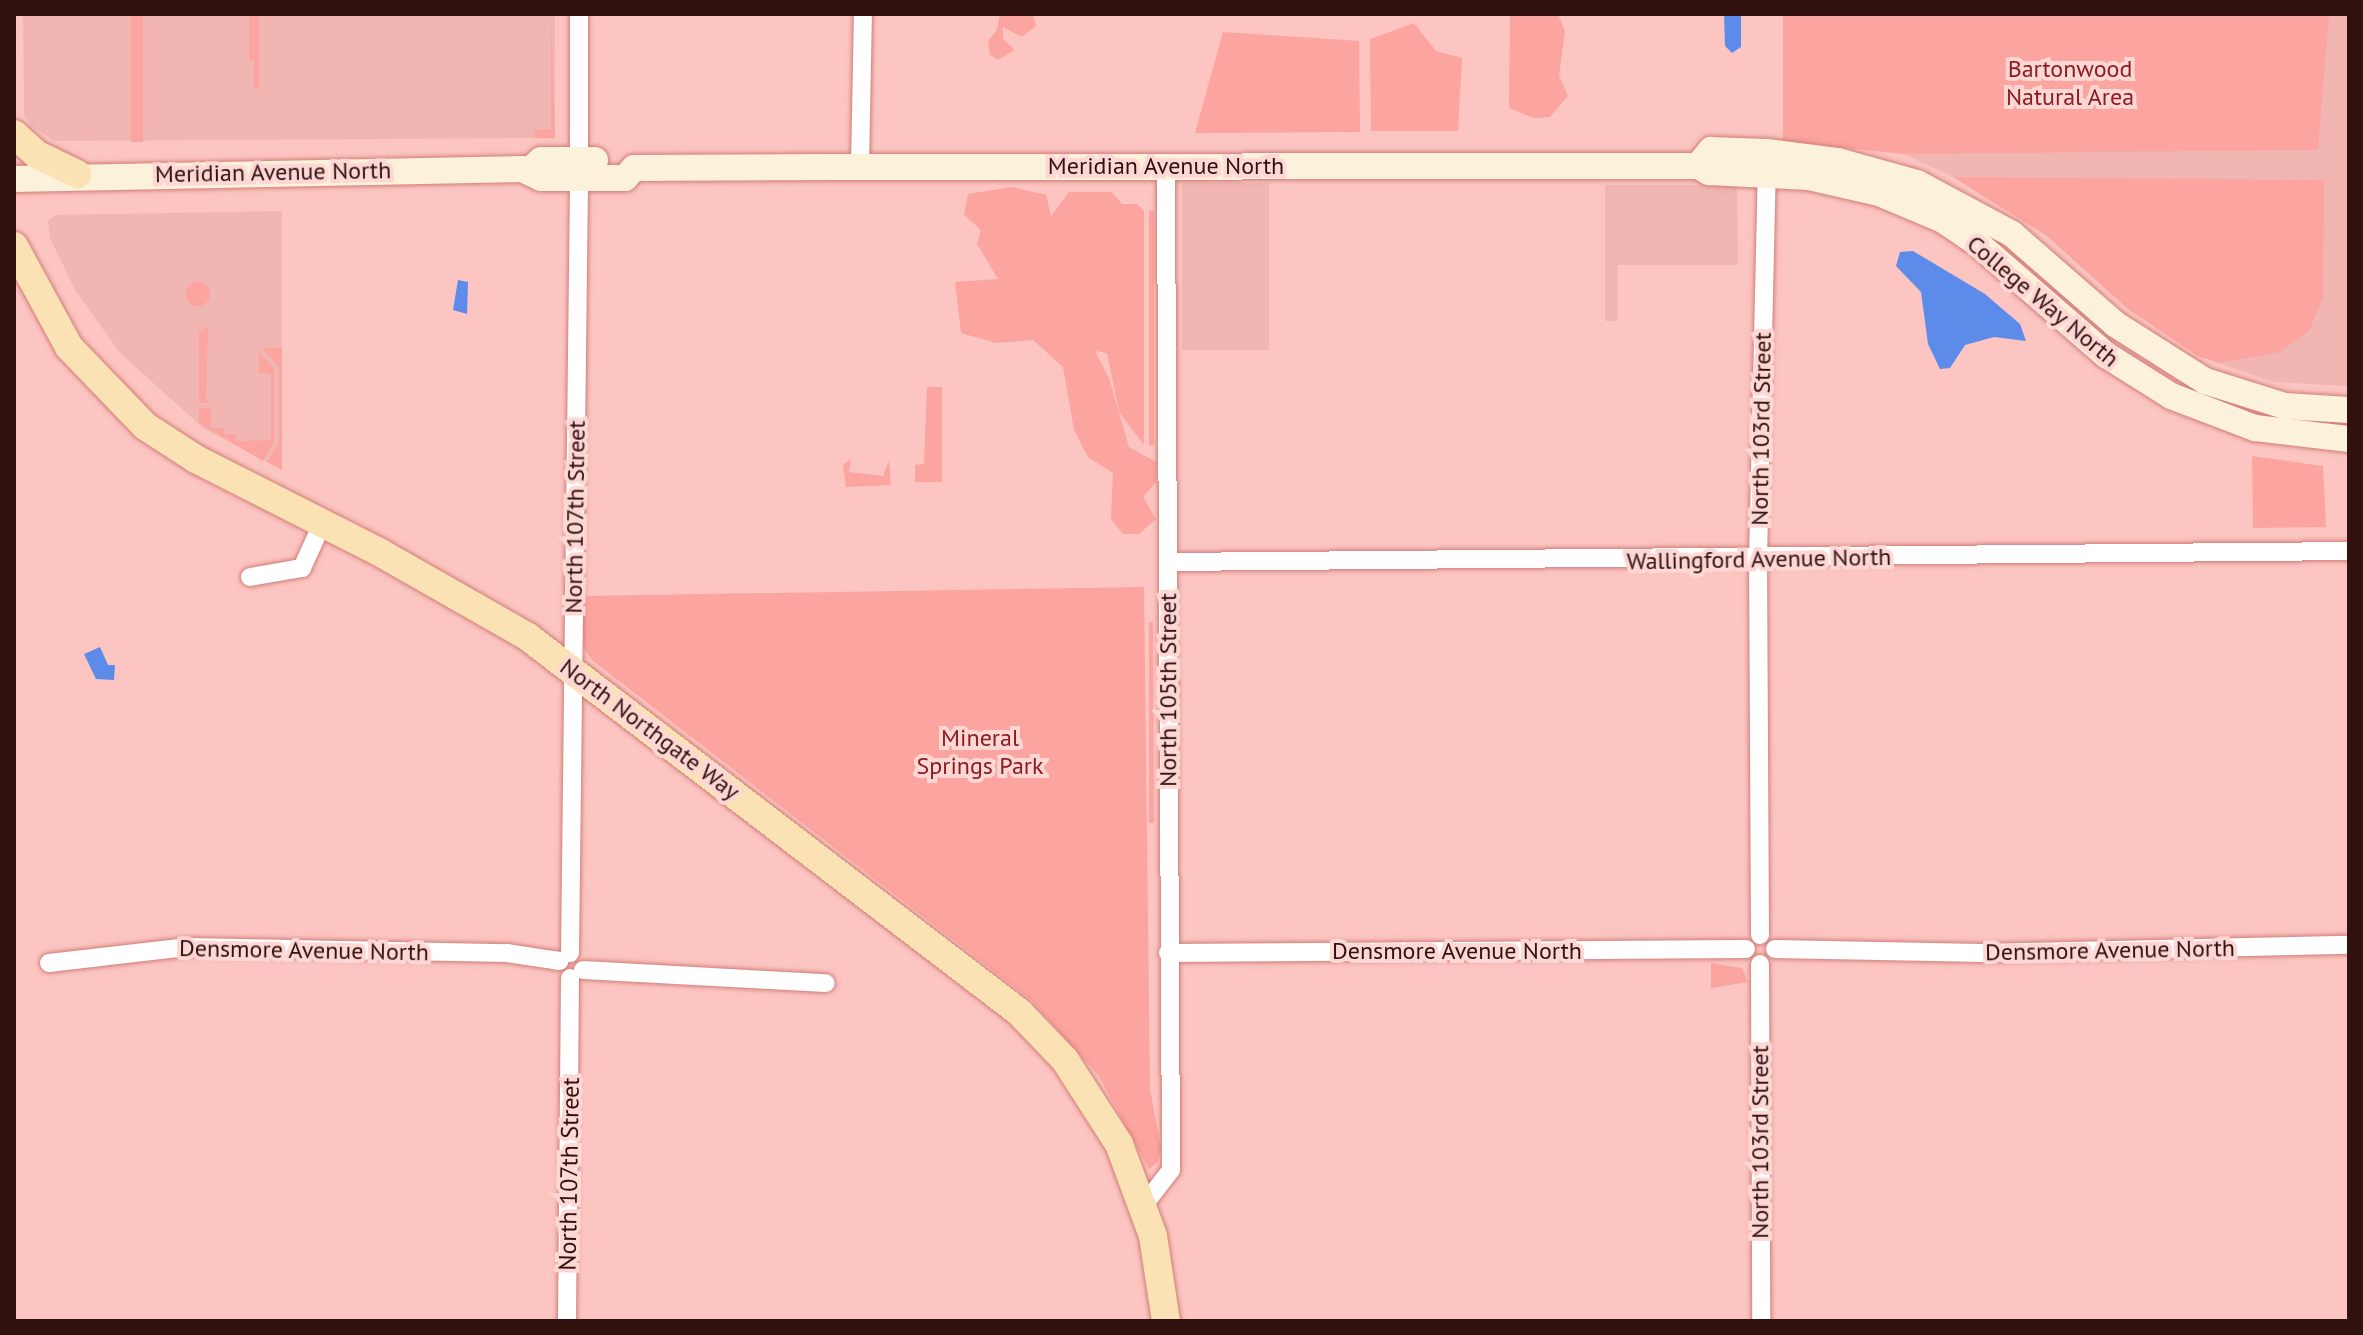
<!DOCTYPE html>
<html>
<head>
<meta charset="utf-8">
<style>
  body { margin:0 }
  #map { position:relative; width:2363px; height:1335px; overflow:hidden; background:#fcc5c1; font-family:"PT Sans",sans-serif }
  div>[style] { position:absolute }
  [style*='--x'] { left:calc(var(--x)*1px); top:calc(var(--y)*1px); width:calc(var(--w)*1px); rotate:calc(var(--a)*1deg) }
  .built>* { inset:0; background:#f1b6b2; transform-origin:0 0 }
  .green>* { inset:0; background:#fca49f; transform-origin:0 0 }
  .round { border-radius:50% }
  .water>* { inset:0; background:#5d8bea }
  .roads { filter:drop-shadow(0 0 2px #d27d78) drop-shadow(0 0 2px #d27d78) }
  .street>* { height:18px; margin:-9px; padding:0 9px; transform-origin:9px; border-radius:9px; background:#fff }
  .secondary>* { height:26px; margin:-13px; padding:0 13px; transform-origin:13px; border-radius:13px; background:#fcf1da }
  .primary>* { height:28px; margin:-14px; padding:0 14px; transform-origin:14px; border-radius:14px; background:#fae2b5 }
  span { translate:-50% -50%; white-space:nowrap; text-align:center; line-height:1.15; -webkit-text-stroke:8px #fdd7d4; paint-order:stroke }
  .park-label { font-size:24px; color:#8a1c22 }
  .street-label { font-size:24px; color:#311110 }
  .frame { position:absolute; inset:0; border:16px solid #311110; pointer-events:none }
</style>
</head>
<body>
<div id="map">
  <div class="built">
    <i style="clip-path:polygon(23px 14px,555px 14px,555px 138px,55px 141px,31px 126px,24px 114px)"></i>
    <i style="clip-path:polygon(1783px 14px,2349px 14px,2349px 386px,2273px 382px,2198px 356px,2128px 309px,2047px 236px,1953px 177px,1904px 154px,1861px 148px)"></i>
    <i style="left:1269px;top:183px;width:167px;height:87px;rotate:90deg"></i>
    <i style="clip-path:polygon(1605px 185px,1737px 185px,1738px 265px,1618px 265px,1618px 321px,1605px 321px)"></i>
    <i style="clip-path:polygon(282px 211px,282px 470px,203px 428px,119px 352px,74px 288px,50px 238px,48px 221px,55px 215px)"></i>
  </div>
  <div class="green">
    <i style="left:131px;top:14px;width:12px;height:128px"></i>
    <i style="clip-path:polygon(249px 14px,259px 14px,259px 87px,254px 87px,254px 60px,249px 60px)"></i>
    <i style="clip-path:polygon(551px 14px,555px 138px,534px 138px,534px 130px,551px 129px)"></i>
    <i style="clip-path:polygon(1000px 14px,1033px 14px,1036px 26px,1022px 37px,1003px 27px,1003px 39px,1015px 50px,998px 60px,990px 55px,988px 41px,997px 30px)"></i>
    <i style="clip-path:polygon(1510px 14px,1558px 14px,1565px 32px,1559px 76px,1568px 96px,1550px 117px,1533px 118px,1509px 108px)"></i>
    <i style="clip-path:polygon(1783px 14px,2329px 14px,2318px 150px,1904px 154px,1783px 142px)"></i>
    <i style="clip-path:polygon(1414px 23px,1436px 51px,1462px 58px,1458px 131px,1371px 131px,1370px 39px)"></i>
    <i style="clip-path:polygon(1223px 32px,1359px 41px,1360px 132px,1195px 133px)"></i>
    <i style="clip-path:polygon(1953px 177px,2324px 180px,2323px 297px,2309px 331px,2280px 352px,2219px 363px,2198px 356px,2128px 309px,2047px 236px)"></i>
    <i style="clip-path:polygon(1012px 187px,1046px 195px,1051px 216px,1069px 192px,1112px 192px,1122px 204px,1137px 204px,1144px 211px,1144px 445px,1119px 412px,1107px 353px,1095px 351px,1109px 378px,1129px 447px,1156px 462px,1156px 482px,1143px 497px,1156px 519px,1139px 534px,1123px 534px,1111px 519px,1113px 473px,1088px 457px,1074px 430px,1063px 367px,1033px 340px,996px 343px,961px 333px,955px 282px,998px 279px,977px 244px,981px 230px,964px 215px,968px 194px)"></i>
    <i style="left:1149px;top:211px;width:5px;height:234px"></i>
    <i class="round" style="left:186px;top:282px;width:24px;height:24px"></i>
    <i style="clip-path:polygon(208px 326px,206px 401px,211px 403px,199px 403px,199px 332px)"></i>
    <i style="clip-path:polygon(262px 348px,282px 348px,282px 470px,267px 462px,279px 442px,279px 367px)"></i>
    <i style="clip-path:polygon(259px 352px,274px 369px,274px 441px,263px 461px,199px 423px,199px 408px,211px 408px,211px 428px,224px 428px,224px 434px,236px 434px,236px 441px,271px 440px,271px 374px,259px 373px)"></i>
    <i style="clip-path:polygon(927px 387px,942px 387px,942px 482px,915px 482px,915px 465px,924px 464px)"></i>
    <i style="clip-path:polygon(2252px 456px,2323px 466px,2326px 527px,2253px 528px)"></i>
    <i style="clip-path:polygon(851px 459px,849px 472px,883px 476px,889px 460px,891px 485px,846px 487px,843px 465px)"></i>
    <i style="clip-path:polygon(1144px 587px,1150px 1089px,1161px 1148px,1158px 1162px,1149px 1169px,1099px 1076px,1031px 1000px,592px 660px,583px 647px,583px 596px)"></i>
    <i style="clip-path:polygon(1149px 622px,1153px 622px,1154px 823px,1149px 823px)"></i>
    <i style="clip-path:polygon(1711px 963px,1742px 968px,1748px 982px,1711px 988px)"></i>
  </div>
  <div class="water">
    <i style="clip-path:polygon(1724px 14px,1741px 16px,1741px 47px,1732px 53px,1725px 46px)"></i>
    <i style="clip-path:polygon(1913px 251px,1985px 294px,2020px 324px,2026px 341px,1994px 337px,1965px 345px,1950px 368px,1940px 369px,1928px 344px,1921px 292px,1896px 266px,1900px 252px)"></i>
    <i style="clip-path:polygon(458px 280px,468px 282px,467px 314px,453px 310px)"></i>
    <i style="clip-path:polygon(100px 647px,108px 665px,115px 665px,114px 680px,96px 679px,84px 654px)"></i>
  </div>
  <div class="roads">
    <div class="street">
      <i style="--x:579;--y:160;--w:146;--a:-90"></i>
      <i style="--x:860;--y:167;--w:153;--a:-88.9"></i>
      <i style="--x:1168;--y:562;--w:1181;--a:-0.53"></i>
      <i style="--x:250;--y:577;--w:53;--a:-9.8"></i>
      <i style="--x:302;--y:568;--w:51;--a:-65.5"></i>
      <i style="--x:1760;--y:935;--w:376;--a:-90.3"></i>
      <i style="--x:1758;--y:559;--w:393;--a:-88.7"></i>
      <i style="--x:1775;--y:949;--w:208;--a:1.1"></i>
      <i style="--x:1983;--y:953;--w:366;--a:-1.3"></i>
      <i style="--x:570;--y:953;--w:775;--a:-89.33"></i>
      <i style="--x:1168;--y:953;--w:578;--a:-0.4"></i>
      <i style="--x:49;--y:963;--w:140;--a:-6.6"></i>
      <i style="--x:188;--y:947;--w:319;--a:1.1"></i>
      <i style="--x:507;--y:953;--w:53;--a:8.7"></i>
      <i style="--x:1760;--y:964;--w:357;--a:89.8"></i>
      <i style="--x:583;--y:970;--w:243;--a:3.1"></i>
      <i style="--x:1144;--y:1205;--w:44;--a:-52.4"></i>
      <i style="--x:1171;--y:1170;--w:1004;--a:-90.29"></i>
      <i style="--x:567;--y:1321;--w:343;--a:-89.5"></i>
    </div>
    <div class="secondary">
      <i style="--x:1698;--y:166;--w:21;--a:-51"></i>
      <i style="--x:1711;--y:150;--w:56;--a:2"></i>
      <i style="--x:1767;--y:152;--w:72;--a:7.2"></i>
      <i style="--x:1838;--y:161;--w:82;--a:15.6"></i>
      <i style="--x:1917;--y:183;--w:108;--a:28.2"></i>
      <i style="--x:2012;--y:234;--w:137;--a:41.1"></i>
      <i style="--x:2115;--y:324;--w:107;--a:32.3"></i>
      <i style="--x:2205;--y:381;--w:84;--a:17.4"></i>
      <i style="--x:2285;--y:406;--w:64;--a:3.6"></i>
      <i style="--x:1698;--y:166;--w:13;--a:29"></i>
      <i style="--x:1709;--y:172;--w:100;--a:2.9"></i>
      <i style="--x:1809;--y:177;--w:72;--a:12.9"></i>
      <i style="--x:1879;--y:193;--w:69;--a:22.9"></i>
      <i style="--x:1943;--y:220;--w:40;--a:34"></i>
      <i style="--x:1976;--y:242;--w:172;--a:41"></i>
      <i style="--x:2106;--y:355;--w:77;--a:32.2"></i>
      <i style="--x:2171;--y:396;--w:90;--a:20.9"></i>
      <i style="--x:2255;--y:428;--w:95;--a:6.7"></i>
      <i style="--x:531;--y:169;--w:13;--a:-42"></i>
      <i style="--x:541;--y:160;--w:54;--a:0"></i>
      <i style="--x:14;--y:179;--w:508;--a:-1.13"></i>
      <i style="--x:522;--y:169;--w:21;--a:25"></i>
      <i style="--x:541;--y:178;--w:84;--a:0"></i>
      <i style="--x:625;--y:178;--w:13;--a:-48"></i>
      <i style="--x:634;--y:168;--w:199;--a:-0.3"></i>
      <i style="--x:833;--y:167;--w:865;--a:-0.07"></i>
    </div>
    <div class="primary">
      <i style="--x:14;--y:134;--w:30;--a:42"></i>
      <i style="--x:36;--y:154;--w:46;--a:26"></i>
      <i style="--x:14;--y:246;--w:115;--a:61.4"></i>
      <i style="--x:69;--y:347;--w:110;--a:46.1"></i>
      <i style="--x:145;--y:426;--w:61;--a:32.9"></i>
      <i style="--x:196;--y:459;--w:208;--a:26.9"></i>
      <i style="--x:381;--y:553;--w:169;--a:29.7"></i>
      <i style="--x:528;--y:637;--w:618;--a:37.37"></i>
      <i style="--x:1019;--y:1012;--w:66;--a:46.2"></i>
      <i style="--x:1065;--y:1060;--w:100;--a:57.3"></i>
      <i style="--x:1119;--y:1144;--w:98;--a:69.7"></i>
      <i style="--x:1153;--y:1236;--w:86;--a:81.3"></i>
    </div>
  </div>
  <div class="park-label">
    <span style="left:2070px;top:83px">Bartonwood<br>Natural Area</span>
    <span style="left:980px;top:752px">Mineral<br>Springs Park</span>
  </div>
  <div class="street-label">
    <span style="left:1166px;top:166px">Meridian Avenue North</span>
    <span style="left:273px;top:172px;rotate:-1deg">Meridian Avenue North</span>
    <span style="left:2043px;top:301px;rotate:40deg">College Way North</span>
    <span style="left:1761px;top:429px;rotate:-89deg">North 103rd Street</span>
    <span style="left:575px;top:517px;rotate:-89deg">North 107th Street</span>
    <span style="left:1759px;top:559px;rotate:-1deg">Wallingford Avenue North</span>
    <span style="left:1168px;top:690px;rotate:-90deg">North 105th Street</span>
    <span style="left:650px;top:729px;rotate:37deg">North Northgate Way</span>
    <span style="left:304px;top:950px;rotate:1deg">Densmore Avenue North</span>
    <span style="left:2110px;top:950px;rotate:-1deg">Densmore Avenue North</span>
    <span style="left:1457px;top:951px">Densmore Avenue North</span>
    <span style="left:1760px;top:1142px;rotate:-90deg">North 103rd Street</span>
    <span style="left:569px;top:1174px;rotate:-89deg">North 107th Street</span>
  </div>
  <div class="frame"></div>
</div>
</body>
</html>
